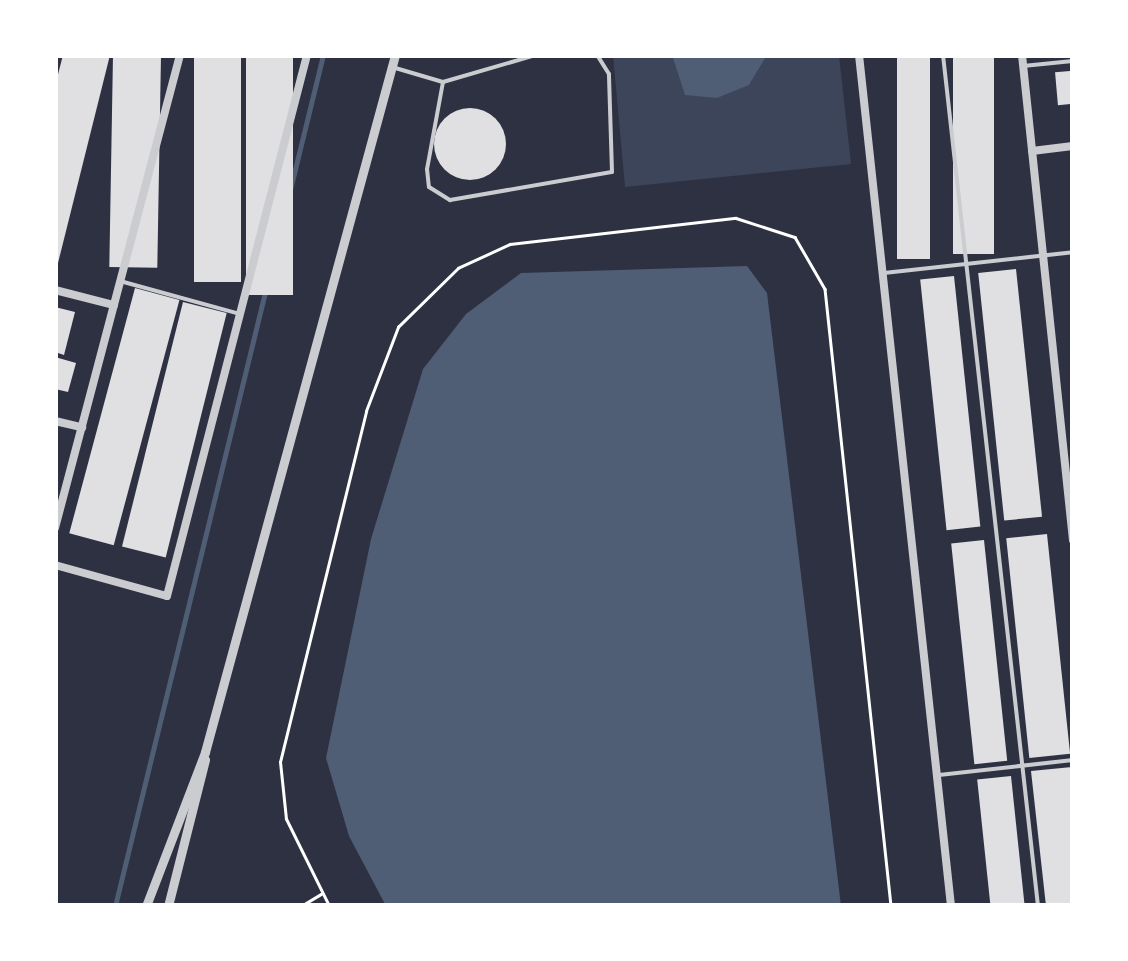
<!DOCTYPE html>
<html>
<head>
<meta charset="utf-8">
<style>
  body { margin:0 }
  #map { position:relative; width:1128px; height:961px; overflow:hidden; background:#2d3142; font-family:Jost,sans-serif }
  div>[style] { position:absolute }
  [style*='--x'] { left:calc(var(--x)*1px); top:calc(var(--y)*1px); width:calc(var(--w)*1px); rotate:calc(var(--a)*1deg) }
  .green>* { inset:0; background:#3c4559 }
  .water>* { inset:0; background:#4f5d75 }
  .stream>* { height:5px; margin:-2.5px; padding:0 2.5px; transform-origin:2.5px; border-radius:2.5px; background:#4f5d75 }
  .building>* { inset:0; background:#e0e0e3; transform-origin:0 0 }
  .round { border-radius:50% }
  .path>* { height:2.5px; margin:-1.25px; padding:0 1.25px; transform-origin:1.25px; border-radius:1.25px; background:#fff }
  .service>* { height:4px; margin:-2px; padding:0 2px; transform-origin:2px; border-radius:2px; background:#caccd0 }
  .minor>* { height:8px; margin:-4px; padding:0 4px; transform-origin:4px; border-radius:4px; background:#caccd0 }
  .tertiary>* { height:9px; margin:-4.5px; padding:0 4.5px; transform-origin:4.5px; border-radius:4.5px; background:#caccd0 }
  span { translate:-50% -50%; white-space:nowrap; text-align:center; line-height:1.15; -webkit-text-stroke:9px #fff; paint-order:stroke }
  .frame { position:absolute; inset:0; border:58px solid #fff; pointer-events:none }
</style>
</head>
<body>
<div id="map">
  <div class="green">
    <i style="clip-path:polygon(613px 55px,839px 55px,851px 164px,625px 187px)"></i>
  </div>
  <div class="water">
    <i style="clip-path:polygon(672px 55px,767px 55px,749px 85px,717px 98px,685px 95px)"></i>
    <i style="clip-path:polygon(747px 266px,767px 293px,841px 906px,386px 906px,349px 836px,326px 758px,371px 539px,423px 369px,466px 314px,521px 273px)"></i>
  </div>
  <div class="stream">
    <i style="--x:115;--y:906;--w:876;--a:-76.27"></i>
  </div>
  <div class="building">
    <i style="clip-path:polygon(63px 55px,110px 55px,56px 271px,55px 86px)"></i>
    <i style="left:113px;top:55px;width:48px;height:212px;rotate:1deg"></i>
    <i style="left:194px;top:55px;width:47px;height:227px"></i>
    <i style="left:246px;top:55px;width:47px;height:240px"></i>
    <i style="left:897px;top:55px;width:33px;height:204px"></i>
    <i style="left:953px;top:55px;width:41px;height:199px"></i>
    <i style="left:1070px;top:71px;width:33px;height:15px;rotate:85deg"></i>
    <i class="round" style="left:434px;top:108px;width:72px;height:72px"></i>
    <i style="left:1016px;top:269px;width:249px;height:38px;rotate:84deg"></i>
    <i style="left:954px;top:276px;width:252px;height:34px;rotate:84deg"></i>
    <i style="left:135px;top:288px;width:46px;height:254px;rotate:15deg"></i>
    <i style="left:183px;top:302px;width:45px;height:252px;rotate:14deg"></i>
    <i style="clip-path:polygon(55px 307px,75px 312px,64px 355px,55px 352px)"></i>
    <i style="clip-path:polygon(55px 357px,76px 363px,68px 392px,55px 389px)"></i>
    <i style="left:1047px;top:534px;width:221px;height:41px;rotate:84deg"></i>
    <i style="left:984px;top:540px;width:222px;height:33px;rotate:84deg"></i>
    <i style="clip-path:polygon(1072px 767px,1073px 906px,1046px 906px,1031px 771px)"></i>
    <i style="left:1011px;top:776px;width:131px;height:34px;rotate:84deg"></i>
  </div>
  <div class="path">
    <i style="--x:301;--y:906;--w:23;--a:-31"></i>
    <i style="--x:329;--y:906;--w:97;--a:-116.3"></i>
    <i style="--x:286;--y:819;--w:57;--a:-96"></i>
    <i style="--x:280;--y:762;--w:361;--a:-76.2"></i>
    <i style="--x:366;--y:411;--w:90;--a:-69.1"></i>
    <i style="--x:398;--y:327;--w:84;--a:-44.5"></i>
    <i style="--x:458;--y:268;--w:57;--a:-24.8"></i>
    <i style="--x:510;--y:244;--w:227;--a:-6.6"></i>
    <i style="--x:736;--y:218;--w:62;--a:17.9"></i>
    <i style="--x:795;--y:237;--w:60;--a:60"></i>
    <i style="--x:825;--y:289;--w:621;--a:83.89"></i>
  </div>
  <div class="service">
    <i style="--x:943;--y:55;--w:856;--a:83.63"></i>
    <i style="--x:1023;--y:66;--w:50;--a:-5.7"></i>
    <i style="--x:392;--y:67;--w:53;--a:16.4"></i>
    <i style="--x:443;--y:82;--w:97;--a:-16.2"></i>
    <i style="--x:443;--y:82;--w:88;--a:100.4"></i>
    <i style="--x:427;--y:169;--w:18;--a:84"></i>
    <i style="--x:429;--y:187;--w:25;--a:32"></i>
    <i style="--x:450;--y:200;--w:164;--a:-9.8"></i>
    <i style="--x:612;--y:172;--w:98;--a:-91.8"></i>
    <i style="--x:609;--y:74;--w:22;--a:-122"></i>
    <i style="--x:884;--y:273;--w:190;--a:-6.3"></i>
    <i style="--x:120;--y:281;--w:124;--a:15.4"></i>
    <i style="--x:939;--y:775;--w:135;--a:-6.4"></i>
  </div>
  <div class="minor">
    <i style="--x:859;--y:55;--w:856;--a:83.83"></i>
    <i style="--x:1022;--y:55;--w:488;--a:84"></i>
    <i style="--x:1032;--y:151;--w:41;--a:-7"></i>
    <i style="--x:55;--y:290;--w:61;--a:14.3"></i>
    <i style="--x:55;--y:421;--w:28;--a:13"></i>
    <i style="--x:55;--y:528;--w:489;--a:-75.2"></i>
    <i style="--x:55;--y:565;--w:116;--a:15.5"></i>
    <i style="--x:167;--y:596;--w:559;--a:-75.49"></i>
  </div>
  <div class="tertiary">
    <i style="--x:146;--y:906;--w:165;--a:-69"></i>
    <i style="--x:205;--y:752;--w:722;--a:-74.75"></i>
    <i style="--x:168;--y:906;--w:151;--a:-75.8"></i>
  </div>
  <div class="frame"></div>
</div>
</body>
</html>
